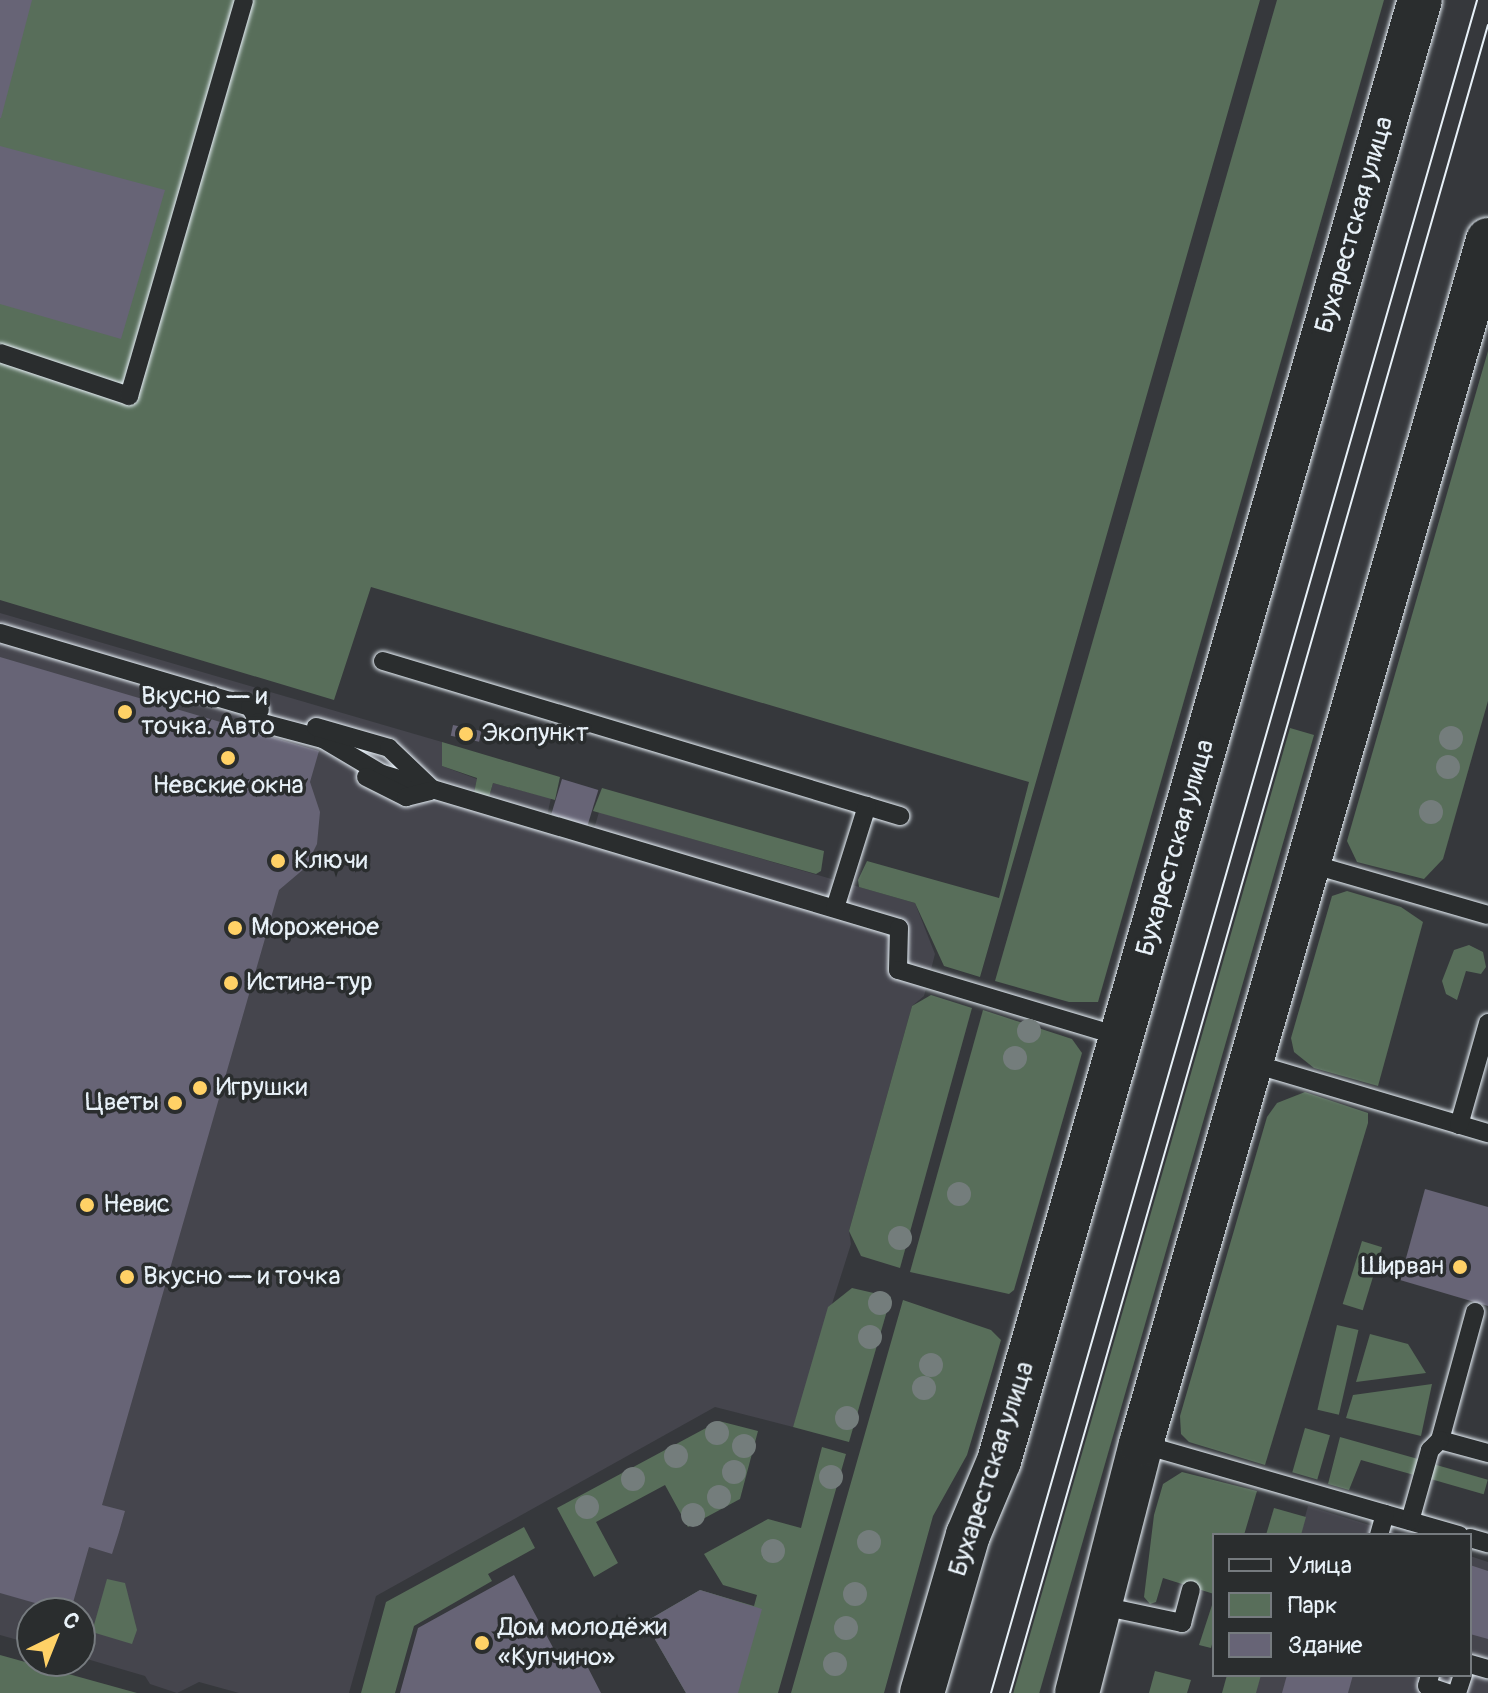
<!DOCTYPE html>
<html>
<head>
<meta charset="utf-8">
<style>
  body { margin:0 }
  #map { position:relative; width:1488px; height:1693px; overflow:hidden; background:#36383c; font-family:Pangolin,sans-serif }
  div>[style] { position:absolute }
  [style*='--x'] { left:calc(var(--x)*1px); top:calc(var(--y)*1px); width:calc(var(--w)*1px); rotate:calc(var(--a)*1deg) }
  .built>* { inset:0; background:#45454d }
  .green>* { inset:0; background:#586e5a; transform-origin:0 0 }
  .building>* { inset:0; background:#676476; transform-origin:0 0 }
  .roads { filter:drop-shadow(0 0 2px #e8f1f8) drop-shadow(0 0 2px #e8f1f8) }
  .service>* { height:18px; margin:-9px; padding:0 9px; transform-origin:9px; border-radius:9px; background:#2a2d2e }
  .tertiary>* { height:44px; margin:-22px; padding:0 22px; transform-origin:22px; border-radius:22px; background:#2a2d2e }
  .tram>* { height:2px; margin:-1px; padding:0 1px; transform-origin:1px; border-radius:1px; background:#e8f1f8 }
  .trees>* { width:24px; height:24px; margin:-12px; border-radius:50%; background:#747d7c }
  .dots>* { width:22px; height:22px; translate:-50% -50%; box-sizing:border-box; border:4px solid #2a2d2e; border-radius:50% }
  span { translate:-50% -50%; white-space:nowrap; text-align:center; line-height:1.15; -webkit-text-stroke:7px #2a2d2e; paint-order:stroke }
  .street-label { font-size:26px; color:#e8f1f8 }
  .poi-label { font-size:26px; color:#e8f1f8 }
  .left { translate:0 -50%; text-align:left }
  .right { translate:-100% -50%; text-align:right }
  .legend { position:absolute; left:1212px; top:1533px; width:260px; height:144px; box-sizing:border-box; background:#2a2d2e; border:2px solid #767b7f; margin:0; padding:10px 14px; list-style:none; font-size:24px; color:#e8f1f8 }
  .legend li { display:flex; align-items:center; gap:16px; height:40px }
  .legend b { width:40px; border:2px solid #767b7f }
  .north { position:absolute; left:16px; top:1597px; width:80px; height:80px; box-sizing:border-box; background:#2a2d2e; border:2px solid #767b7f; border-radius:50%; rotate:43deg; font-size:22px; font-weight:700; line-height:32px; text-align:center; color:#e8f1f8 }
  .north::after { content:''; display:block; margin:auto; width:28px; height:36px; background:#ffd166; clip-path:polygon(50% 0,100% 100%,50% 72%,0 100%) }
</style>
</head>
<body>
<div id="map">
  <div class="built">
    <i style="clip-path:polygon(0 613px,442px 742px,442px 766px,477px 779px,474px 792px,489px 797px,493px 783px,551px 798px,547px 816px,594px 829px,599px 812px,915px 903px,935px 954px,924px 996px,912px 1006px,849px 1231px,851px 1244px,793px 1427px,715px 1407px,376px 1596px,349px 1693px,239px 1693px,199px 1682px,177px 1693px,150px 1684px,145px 1676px,80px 1657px,80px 1613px,32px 1613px,32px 1644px,0 1635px)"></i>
    <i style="clip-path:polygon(1308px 1506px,1402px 1535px,1300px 1535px)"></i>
    <i style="clip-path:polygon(1470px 1556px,1488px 1562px,1488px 1693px,1254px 1693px,1259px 1675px,1470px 1675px)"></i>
  </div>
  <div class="green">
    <i style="clip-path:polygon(0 0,1260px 0,980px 977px,944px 966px,915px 903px,859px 887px,858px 880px,867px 861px,999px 898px,1029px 782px,371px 587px,334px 700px,0 600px)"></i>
    <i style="clip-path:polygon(1277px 0,1384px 0,1098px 1002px,1069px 1002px,995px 981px)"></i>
    <i style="clip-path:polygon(1488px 351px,1488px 701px,1443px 859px,1424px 879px,1357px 862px,1347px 841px)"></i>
    <i style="left:1290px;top:728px;width:25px;height:1004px;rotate:16deg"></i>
    <i style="clip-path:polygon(442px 742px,560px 777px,555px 800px,493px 783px,489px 797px,474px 793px,477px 778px,442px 766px)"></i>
    <i style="clip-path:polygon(602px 788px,824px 851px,821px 871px,816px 874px,593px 811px)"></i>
    <i style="clip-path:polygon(1347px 891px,1401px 907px,1423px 922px,1378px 1086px,1314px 1068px,1294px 1052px,1291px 1038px,1332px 896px)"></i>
    <i style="clip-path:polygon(1469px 945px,1483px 952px,1486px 967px,1481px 974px,1466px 971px,1457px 1000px,1446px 994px,1442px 981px,1454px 950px)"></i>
    <i style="clip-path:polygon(931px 995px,972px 1008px,900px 1268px,861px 1256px,849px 1231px,912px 1006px)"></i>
    <i style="clip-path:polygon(983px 1010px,1072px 1039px,1082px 1053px,1014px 1290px,1009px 1294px,910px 1272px)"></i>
    <i style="clip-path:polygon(1305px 1092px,1368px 1113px,1368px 1123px,1265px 1465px,1189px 1442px,1181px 1434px,1180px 1416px,1267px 1117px,1277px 1103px)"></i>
    <i style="left:1362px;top:1241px;width:21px;height:66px;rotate:17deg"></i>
    <i style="clip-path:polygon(852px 1288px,891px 1297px,849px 1442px,793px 1427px,828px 1307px)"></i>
    <i style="clip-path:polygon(903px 1300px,991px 1330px,1001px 1340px,990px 1378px,967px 1455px,933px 1516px,884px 1693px,791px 1693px)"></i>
    <i style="left:1337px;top:1325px;width:22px;height:87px;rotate:13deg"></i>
    <i style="clip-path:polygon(1370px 1334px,1408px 1344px,1426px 1373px,1356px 1382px)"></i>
    <i style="clip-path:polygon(1432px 1384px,1421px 1436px,1346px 1418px,1353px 1395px)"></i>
    <i style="clip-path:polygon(719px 1421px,758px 1431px,740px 1499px,688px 1527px,665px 1485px,596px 1522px,618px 1563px,594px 1577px,557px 1508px)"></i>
    <i style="left:1305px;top:1428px;width:26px;height:46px;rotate:16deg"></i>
    <i style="clip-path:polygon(1340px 1437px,1418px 1459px,1414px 1475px,1361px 1460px,1349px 1490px,1328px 1484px)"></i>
    <i style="clip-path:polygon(822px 1447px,846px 1454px,778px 1693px,686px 1693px,645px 1622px,700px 1590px,754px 1606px,757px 1595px,723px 1585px,704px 1554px,768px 1519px,801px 1528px)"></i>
    <i style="left:1433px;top:1464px;width:57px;height:15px;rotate:16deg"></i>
    <i style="clip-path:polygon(1182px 1472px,1257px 1491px,1244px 1535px,1214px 1535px,1214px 1594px,1163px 1578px,1156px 1602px,1150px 1604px,1144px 1597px,1154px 1515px,1163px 1484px)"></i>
    <i style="clip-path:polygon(1274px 1508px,1306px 1517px,1301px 1535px,1266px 1535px)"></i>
    <i style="clip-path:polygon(524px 1527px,535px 1548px,488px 1574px,492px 1581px,414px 1626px,395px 1693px,361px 1693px,386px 1602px)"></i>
    <i style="clip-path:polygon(107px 1579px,125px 1583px,137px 1630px,132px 1644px,92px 1632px)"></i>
    <i style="clip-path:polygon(1214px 1599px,1214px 1637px,1211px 1648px,1199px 1645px)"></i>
    <i style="clip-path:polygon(0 1655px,137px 1693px,0 1693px)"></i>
    <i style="clip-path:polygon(1155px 1671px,1191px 1680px,1187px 1693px,1149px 1693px)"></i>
    <i style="clip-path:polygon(1227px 1675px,1261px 1675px,1256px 1693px,1222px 1693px)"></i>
  </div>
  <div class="building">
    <i style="clip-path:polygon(0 0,32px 0,1px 118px,0 118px)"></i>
    <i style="clip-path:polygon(0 146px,165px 190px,121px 339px,0 304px)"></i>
    <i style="clip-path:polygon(0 657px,319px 751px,310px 782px,320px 812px,317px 844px,305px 868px,279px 890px,102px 1505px,125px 1511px,119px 1532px,112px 1554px,89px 1547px,70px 1613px,0 1593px)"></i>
    <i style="left:453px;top:725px;width:29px;height:11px;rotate:12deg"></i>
    <i style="left:562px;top:779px;width:38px;height:37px;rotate:17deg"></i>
    <i style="clip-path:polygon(1425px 1189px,1488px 1207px,1488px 1306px,1400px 1280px)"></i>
    <i style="clip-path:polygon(1470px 1565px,1488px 1571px,1488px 1639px,1470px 1634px)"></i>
    <i style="clip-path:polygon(514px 1575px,564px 1668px,583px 1658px,601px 1693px,400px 1693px,418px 1628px)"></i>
    <i style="clip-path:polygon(700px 1590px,762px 1609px,738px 1693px,686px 1693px,645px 1622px)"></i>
    <i style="clip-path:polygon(1287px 1675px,1353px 1675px,1348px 1693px,1282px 1693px)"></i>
  </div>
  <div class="roads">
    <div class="service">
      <i style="--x:0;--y:353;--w:136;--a:18.4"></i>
      <i style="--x:129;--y:396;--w:412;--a:-73.8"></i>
      <i style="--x:0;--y:633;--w:271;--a:16.5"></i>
      <i style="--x:383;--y:661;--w:540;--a:16.69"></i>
      <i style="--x:250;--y:707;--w:17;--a:59"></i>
      <i style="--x:259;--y:722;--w:66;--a:14.9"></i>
      <i style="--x:323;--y:739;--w:69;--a:30.7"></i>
      <i style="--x:382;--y:774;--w:539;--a:16.59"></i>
      <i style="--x:899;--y:928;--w:42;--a:91.4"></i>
      <i style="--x:898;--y:970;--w:233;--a:16.7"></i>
      <i style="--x:316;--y:727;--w:76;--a:16"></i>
      <i style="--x:389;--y:748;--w:58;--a:43.6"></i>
      <i style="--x:366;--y:777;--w:45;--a:26.6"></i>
      <i style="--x:406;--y:797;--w:25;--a:-14"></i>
      <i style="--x:1311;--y:864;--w:184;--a:16.1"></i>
      <i style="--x:835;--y:908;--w:107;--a:-72.6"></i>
      <i style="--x:1251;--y:1063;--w:247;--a:16.5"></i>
      <i style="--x:1459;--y:1125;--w:106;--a:-74.1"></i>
      <i style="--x:1475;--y:1312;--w:133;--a:105.3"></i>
      <i style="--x:1440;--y:1440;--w:50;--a:15.2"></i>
      <i style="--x:1141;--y:1444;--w:331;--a:16"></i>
      <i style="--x:1410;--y:1521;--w:74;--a:-74.3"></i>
      <i style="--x:1430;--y:1450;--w:14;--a:-45"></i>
      <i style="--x:1379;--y:1535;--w:22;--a:-74"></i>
      <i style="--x:1470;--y:1538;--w:19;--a:16"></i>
      <i style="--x:1102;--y:1606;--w:82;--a:12"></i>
      <i style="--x:1182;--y:1623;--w:34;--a:-75"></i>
      <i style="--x:1470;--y:1664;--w:19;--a:16"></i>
      <i style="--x:1430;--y:1675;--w:11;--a:105"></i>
      <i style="--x:1427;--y:1686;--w:21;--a:19"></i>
      <i style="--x:1457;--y:1693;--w:19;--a:-72"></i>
    </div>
    <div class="tertiary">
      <i style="--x:922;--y:1693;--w:165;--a:-73.8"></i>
      <i style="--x:968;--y:1535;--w:80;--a:-67.3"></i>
      <i style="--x:999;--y:1461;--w:1520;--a:-73.93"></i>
      <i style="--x:1077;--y:1693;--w:257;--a:-75.6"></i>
      <i style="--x:1141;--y:1444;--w:1253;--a:-73.92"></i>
    </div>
  </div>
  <div class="tram">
    <i style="--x:991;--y:1693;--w:1761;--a:-73.98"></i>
    <i style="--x:1010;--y:1693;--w:1735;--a:-74.01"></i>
  </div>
  <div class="trees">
    <i style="left:1451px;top:738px"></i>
    <i style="left:1448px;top:767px"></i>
    <i style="left:1431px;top:812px"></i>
    <i style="left:1029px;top:1031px"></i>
    <i style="left:1015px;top:1058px"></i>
    <i style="left:959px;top:1194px"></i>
    <i style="left:900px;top:1238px"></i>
    <i style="left:880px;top:1303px"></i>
    <i style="left:870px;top:1337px"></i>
    <i style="left:931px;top:1365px"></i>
    <i style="left:924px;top:1388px"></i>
    <i style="left:847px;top:1418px"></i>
    <i style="left:717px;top:1433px"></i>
    <i style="left:744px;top:1446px"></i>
    <i style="left:676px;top:1456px"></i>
    <i style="left:734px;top:1472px"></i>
    <i style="left:831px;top:1477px"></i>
    <i style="left:633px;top:1479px"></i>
    <i style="left:719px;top:1497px"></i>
    <i style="left:587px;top:1507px"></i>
    <i style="left:693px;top:1515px"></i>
    <i style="left:869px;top:1542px"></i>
    <i style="left:773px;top:1551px"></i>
    <i style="left:855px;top:1594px"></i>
    <i style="left:846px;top:1628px"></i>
    <i style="left:835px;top:1664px"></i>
  </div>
  <div class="dots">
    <i style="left:125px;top:712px;background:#ffd166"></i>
    <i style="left:466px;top:734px;background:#ffd166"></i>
    <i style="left:228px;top:758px;background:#ffd166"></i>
    <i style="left:278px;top:861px;background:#ffd166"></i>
    <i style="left:235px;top:928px;background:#ffd166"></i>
    <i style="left:231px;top:983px;background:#ffd166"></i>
    <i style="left:200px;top:1088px;background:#ffd166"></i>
    <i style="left:175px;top:1103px;background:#ffd166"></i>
    <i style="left:87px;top:1205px;background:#ffd166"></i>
    <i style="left:1460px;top:1267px;background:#ffd166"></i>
    <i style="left:127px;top:1277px;background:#ffd166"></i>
    <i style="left:482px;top:1643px;background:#ffd166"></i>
  </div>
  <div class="street-label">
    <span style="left:1355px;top:225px;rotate:-74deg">Бухарестская улица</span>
    <span style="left:1176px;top:848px;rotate:-74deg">Бухарестская улица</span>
    <span style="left:992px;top:1469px;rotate:-72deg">Бухарестская улица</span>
  </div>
  <div class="poi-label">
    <span class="left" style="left:141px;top:712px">Вкусно — и<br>точка. Авто</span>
    <span class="left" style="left:482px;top:734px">Экопункт</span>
    <span style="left:228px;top:786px">Невские окна</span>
    <span class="left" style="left:294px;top:861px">Ключи</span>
    <span class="left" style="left:251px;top:928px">Мороженое</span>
    <span class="left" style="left:247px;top:983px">Истина-тур</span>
    <span class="left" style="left:216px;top:1088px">Игрушки</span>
    <span class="right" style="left:159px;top:1103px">Цветы</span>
    <span class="left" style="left:103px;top:1205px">Невис</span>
    <span class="right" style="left:1444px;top:1267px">Ширван</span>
    <span class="left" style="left:143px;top:1277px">Вкусно — и точка</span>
    <span class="left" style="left:498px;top:1643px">Дом молодёжи<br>«Купчино»</span>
  </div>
  <ul class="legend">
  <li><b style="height:10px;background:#2a2d2e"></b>Улица</li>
  <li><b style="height:22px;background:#586e5a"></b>Парк</li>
  <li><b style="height:22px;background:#676476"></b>Здание</li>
  </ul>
  <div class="north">С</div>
</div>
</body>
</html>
